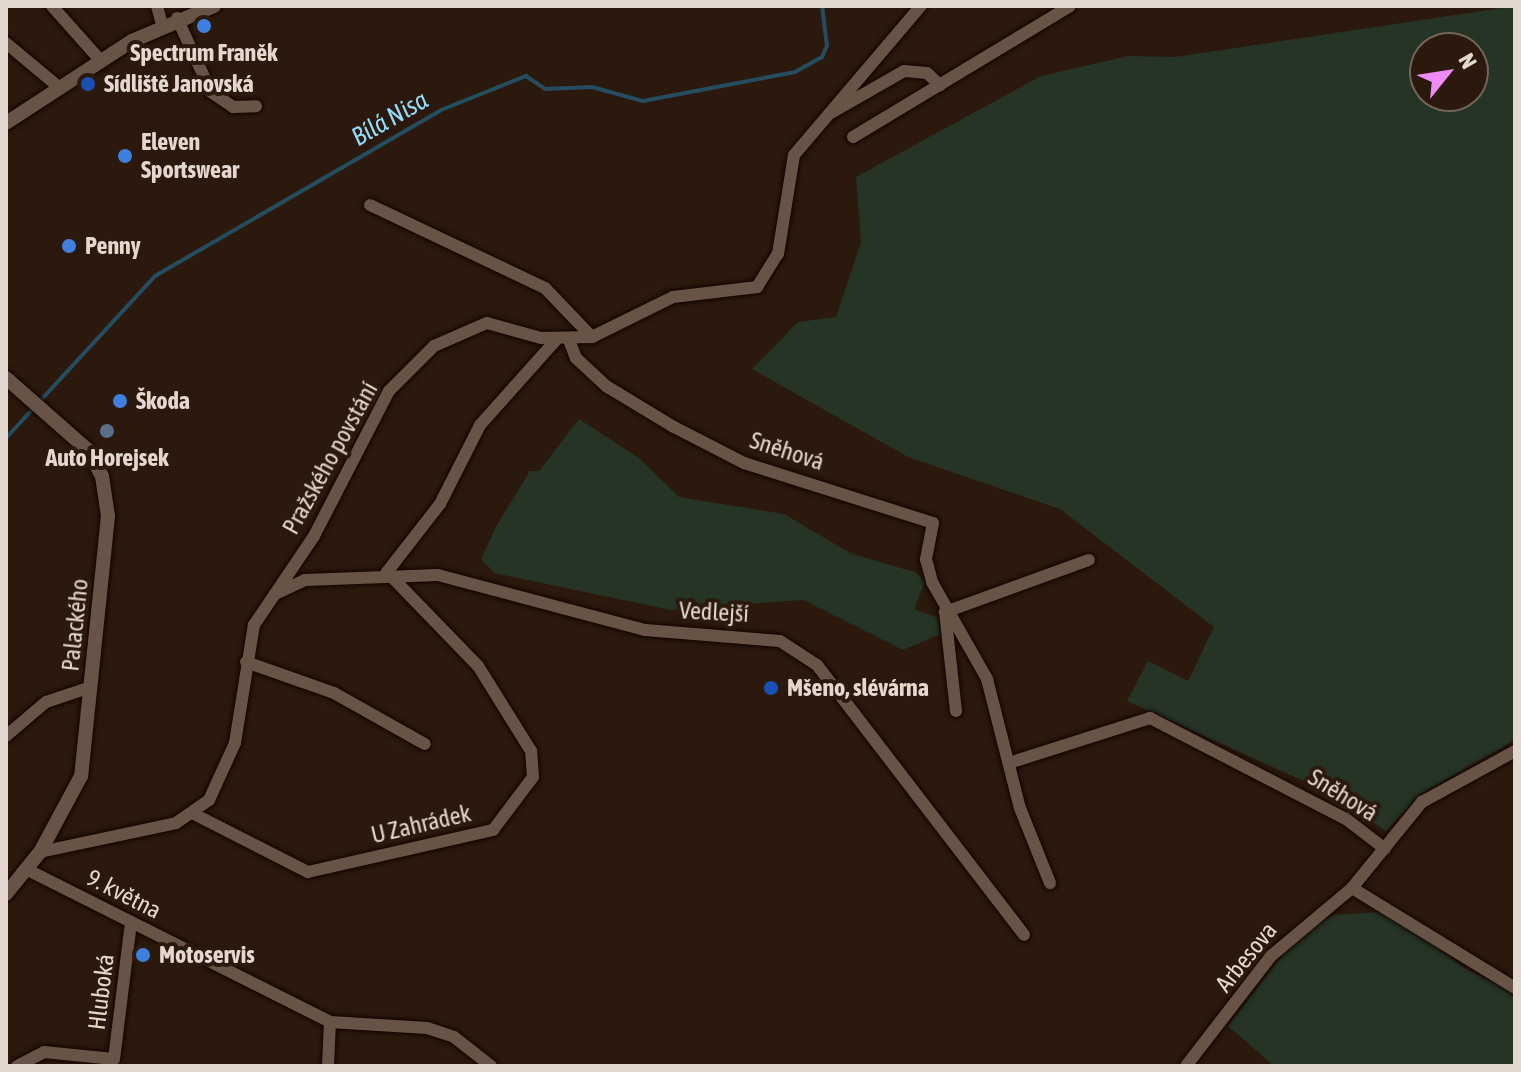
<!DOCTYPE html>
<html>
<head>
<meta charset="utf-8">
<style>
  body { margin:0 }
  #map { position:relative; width:1521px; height:1072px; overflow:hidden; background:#2a190c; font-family:"Asap Condensed",sans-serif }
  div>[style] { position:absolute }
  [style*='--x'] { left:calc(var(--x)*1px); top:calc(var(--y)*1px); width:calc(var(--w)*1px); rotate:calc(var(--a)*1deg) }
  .green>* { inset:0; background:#253424 }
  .stream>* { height:4px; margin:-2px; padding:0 2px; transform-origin:2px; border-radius:2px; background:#244d60 }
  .roads { filter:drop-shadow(0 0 2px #120400) drop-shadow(0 0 2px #120400) }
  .minor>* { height:12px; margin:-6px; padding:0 6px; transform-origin:6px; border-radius:6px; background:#685446 }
  .tertiary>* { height:14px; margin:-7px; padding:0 7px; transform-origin:7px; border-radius:7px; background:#685446 }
  .dots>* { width:22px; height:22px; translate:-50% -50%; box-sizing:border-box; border:4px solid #2a190c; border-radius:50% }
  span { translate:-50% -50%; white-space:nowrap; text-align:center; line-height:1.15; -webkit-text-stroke:8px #2a190c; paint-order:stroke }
  .poi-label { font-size:24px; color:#e3d7cf; font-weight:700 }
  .left { translate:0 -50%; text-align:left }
  .street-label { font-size:24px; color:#e3d7cf }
  .water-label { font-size:26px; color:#92d9fb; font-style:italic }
  .frame { position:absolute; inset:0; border:8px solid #e3d7cf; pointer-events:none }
  .north { position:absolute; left:1409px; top:32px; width:80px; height:80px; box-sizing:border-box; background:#2a190c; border:2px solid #74655a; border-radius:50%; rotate:60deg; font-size:22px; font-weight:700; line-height:32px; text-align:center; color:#e3d7cf }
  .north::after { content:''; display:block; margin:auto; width:28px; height:36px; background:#ef8bf7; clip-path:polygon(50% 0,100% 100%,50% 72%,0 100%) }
</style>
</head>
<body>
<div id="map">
  <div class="green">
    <i style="clip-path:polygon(evenodd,1515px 6px,1515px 740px,1419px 795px,1386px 831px,1321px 789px,1127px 701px,1148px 661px,1188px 681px,1214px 627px,1060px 509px,908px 457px,752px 369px,798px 322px,836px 317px,861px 242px,856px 177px,1041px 76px,1128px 56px,1175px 57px,1515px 6px,1425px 48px,1473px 48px,1473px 96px,1425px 96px,1425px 48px)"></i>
    <i style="clip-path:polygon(579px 419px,639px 458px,679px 497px,784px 514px,852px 554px,915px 572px,925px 582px,914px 609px,938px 618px,941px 634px,903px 650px,803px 600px,671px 610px,494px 573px,481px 559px,497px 525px,530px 471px,539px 471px)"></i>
    <i style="clip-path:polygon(1391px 911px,1464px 968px,1515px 992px,1515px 1066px,1274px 1066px,1228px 1026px,1296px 938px,1333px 915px)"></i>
  </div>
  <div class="stream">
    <i style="--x:6;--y:438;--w:220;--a:-47.4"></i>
    <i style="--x:155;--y:276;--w:331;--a:-30.1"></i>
    <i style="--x:441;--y:110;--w:92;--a:-21.8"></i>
    <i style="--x:526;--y:76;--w:23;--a:34"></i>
    <i style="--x:545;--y:89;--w:47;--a:-2.4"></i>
    <i style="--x:592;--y:87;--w:53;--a:15.4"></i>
    <i style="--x:643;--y:101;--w:155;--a:-10.8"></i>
    <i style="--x:795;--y:72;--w:31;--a:-29"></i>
    <i style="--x:822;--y:57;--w:12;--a:-66"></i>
    <i style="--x:827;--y:46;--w:40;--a:-97.1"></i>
  </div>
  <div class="roads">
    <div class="minor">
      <i style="--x:52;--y:6;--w:74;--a:48.3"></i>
      <i style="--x:157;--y:6;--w:20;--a:75"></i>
      <i style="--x:177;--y:18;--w:81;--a:65.3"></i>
      <i style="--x:211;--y:92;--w:27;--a:34"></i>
      <i style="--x:233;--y:107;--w:23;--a:-2"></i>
      <i style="--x:6;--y:43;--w:70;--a:39.8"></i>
      <i style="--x:829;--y:114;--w:86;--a:-29.8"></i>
      <i style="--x:904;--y:71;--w:23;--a:5"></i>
      <i style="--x:927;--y:73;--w:18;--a:43"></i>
      <i style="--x:853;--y:137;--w:253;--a:-31.1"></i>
      <i style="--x:370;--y:205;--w:194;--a:25.4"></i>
      <i style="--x:545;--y:288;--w:68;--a:46.2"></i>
      <i style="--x:569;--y:340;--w:19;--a:69"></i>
      <i style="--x:576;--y:358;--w:41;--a:43"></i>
      <i style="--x:606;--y:386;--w:79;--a:31.1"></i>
      <i style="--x:674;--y:427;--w:79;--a:27.2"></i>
      <i style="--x:744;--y:463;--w:198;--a:17.6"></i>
      <i style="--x:933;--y:523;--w:37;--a:101"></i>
      <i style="--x:926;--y:559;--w:24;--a:75"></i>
      <i style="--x:932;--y:582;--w:112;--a:60.4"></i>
      <i style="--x:987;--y:679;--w:133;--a:75.7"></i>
      <i style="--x:1020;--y:808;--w:81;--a:68.2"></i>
      <i style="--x:275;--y:594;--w:33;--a:-25"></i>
      <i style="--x:305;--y:580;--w:133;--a:-2.2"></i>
      <i style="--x:438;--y:575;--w:214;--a:14.9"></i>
      <i style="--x:645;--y:630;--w:135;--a:4.7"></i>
      <i style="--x:780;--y:641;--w:44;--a:33"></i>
      <i style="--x:817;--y:665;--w:340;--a:52.5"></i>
      <i style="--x:246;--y:662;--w:93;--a:19.4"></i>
      <i style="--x:334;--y:693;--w:104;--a:29.3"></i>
      <i style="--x:956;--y:711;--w:100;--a:-96.3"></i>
      <i style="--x:945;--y:612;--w:153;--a:-19.9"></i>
      <i style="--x:6;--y:736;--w:52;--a:-40.4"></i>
      <i style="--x:46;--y:702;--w:47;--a:-18.4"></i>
      <i style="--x:1012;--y:762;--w:145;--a:-17.7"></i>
      <i style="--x:1150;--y:718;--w:220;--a:27.3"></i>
      <i style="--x:1346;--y:819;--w:49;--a:37.6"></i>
      <i style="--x:194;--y:814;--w:128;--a:27"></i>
      <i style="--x:308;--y:872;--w:190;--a:-12.8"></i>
      <i style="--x:493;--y:830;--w:66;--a:-53"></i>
      <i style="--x:533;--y:777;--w:26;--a:-94"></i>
      <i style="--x:531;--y:751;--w:100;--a:-121.9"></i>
      <i style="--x:478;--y:666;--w:131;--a:-134.1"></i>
      <i style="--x:387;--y:572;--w:86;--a:-52.1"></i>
      <i style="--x:440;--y:504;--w:89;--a:-63.1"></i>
      <i style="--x:480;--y:425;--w:115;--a:-48.2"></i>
      <i style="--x:40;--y:852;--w:139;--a:-12"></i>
      <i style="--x:176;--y:823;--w:40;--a:-34.9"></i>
      <i style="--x:209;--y:800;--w:63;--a:-65.5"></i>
      <i style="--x:235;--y:743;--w:120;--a:-80.9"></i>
      <i style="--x:254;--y:625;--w:107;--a:-56"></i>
      <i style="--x:314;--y:536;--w:163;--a:-62.7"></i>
      <i style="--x:389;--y:391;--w:64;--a:-45"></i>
      <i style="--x:434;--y:346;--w:58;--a:-23.5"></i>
      <i style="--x:487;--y:323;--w:56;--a:15.5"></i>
      <i style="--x:541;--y:338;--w:51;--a:-1.1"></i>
      <i style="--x:592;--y:337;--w:90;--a:-26.3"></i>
      <i style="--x:673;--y:297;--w:85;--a:-6.8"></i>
      <i style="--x:757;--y:287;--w:39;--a:-58"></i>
      <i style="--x:778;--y:254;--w:100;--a:-80.8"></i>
      <i style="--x:794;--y:155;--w:196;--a:-49.6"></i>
      <i style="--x:26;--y:869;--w:340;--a:26.7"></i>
      <i style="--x:330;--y:1022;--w:97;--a:3.5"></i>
      <i style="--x:427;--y:1028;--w:28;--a:18"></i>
      <i style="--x:454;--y:1037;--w:47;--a:38.1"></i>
      <i style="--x:1352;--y:888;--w:191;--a:31.5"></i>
      <i style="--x:17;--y:1066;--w:30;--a:-27"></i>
      <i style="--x:44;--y:1052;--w:70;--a:5.7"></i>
      <i style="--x:114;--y:1059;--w:137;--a:-82.9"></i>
      <i style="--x:328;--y:1066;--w:44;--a:-87.4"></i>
      <i style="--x:1186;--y:1066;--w:139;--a:-52.3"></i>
      <i style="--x:1271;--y:956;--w:106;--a:-40"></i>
      <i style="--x:1352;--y:888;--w:111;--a:-50.9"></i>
      <i style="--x:1422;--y:802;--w:106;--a:-28.7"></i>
    </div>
    <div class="tertiary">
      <i style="--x:6;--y:123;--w:150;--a:-33.1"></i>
      <i style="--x:132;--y:41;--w:89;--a:-23.1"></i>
      <i style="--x:6;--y:378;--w:109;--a:41.3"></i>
      <i style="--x:88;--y:450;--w:30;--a:62"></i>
      <i style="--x:102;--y:476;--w:40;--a:81.5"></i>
      <i style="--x:108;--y:516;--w:261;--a:95.9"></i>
      <i style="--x:81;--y:776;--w:86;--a:118.3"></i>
      <i style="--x:40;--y:852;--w:54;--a:129"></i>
    </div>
  </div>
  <div class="dots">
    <i style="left:204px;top:26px;background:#3f7fe0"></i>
    <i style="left:88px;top:84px;background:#1a4fb4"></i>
    <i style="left:125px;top:156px;background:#3f7fe0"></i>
    <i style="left:69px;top:246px;background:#3f7fe0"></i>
    <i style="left:120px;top:401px;background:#3f7fe0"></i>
    <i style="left:107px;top:431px;background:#5c6f8a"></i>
    <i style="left:771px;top:688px;background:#1a4fb4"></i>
    <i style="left:143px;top:955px;background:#3f7fe0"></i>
  </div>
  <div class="poi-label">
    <span style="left:204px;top:53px">Spectrum Franěk</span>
    <span class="left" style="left:104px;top:84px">Sídliště Janovská</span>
    <span class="left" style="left:141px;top:156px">Eleven<br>Sportswear</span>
    <span class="left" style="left:85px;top:246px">Penny</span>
    <span class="left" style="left:136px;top:401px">Škoda</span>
    <span style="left:107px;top:458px">Auto Horejsek</span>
    <span class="left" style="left:787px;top:688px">Mšeno, slévárna</span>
    <span class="left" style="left:159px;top:955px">Motoservis</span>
  </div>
  <div class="street-label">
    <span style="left:787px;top:451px;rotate:18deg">Sněhová</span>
    <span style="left:330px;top:458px;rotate:-61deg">Pražského povstání</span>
    <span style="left:714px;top:612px;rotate:3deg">Vedlejší</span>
    <span style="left:75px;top:625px;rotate:-84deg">Palackého</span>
    <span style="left:1343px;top:795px;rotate:32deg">Sněhová</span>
    <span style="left:421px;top:824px;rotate:-13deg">U Zahrádek</span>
    <span style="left:124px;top:894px;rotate:27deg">9. května</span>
    <span style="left:1246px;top:957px;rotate:-51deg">Arbesova</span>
    <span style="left:101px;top:992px;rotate:-83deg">Hluboká</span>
  </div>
  <div class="water-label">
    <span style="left:390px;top:119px;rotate:-30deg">Bílá Nisa</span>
  </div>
  <div class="frame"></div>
  <div class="north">N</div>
</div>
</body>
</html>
